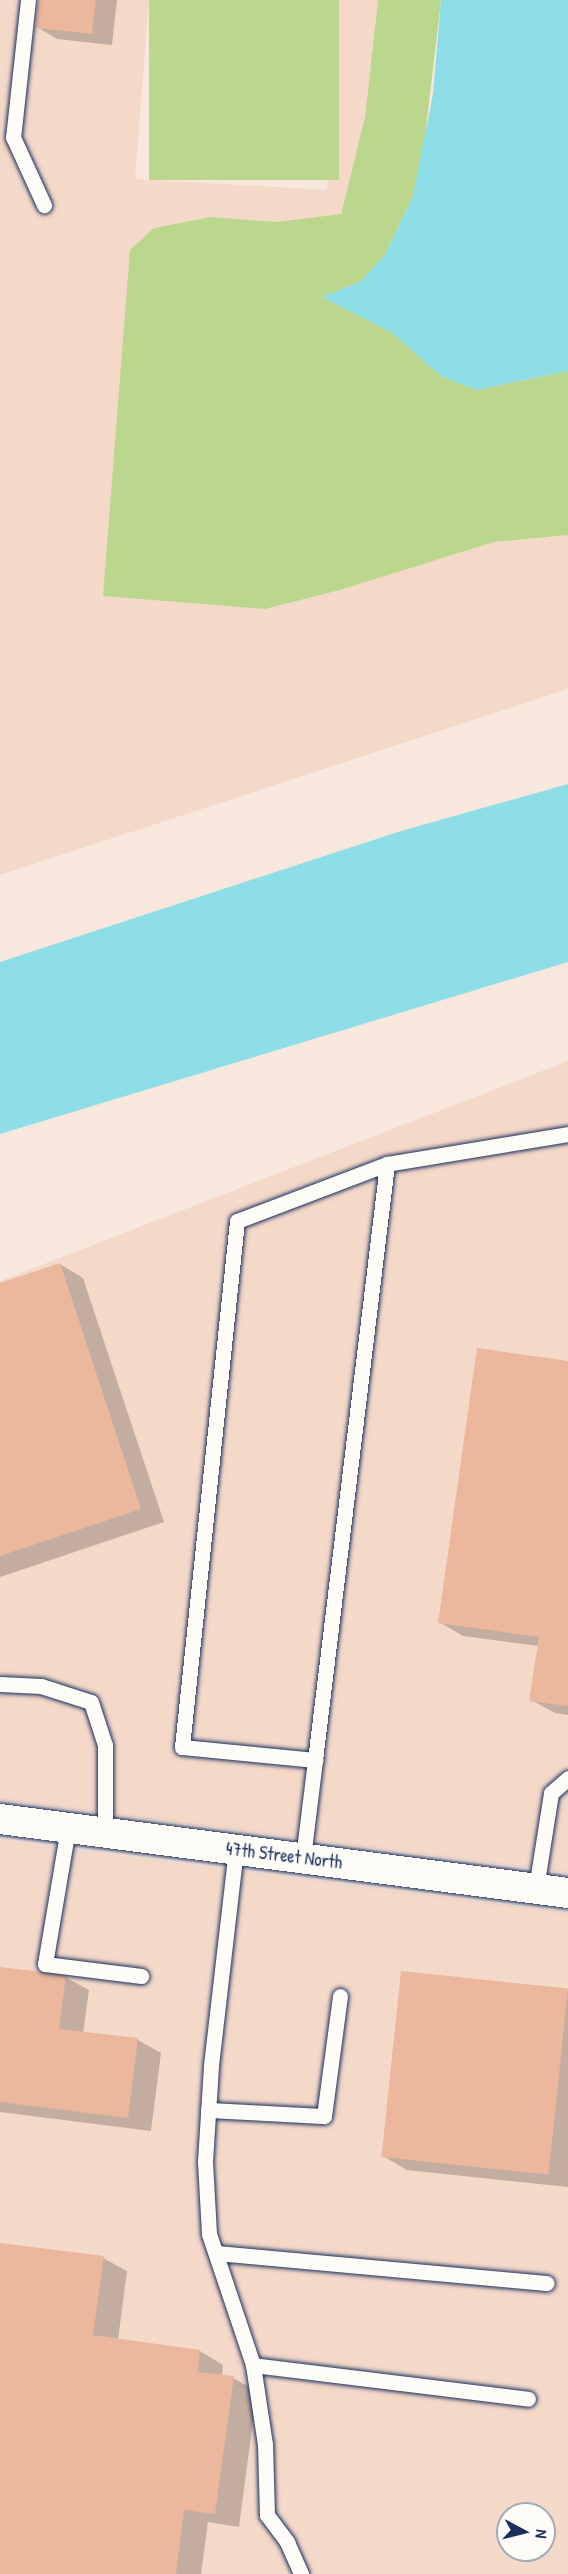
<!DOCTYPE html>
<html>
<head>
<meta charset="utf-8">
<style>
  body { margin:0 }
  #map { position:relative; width:568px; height:2574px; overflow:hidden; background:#f8e7dc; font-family:"Patrick Hand",sans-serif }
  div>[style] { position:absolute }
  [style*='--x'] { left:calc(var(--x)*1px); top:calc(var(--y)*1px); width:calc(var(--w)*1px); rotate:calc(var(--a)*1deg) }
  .built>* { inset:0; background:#f4d9c9 }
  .green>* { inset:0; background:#bbd78e; transform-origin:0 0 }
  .water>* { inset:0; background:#8ddee7 }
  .shadow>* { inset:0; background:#0003 }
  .building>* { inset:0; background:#ebb79d; transform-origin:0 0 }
  .roads { filter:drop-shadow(0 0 2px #1b2f5e) drop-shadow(0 0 2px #1b2f5e) }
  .lane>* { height:15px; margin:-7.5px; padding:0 7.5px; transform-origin:7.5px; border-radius:7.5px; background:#fdfcf7 }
  .street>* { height:30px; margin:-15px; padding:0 15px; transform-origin:15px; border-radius:15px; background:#fdfcf7 }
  span { translate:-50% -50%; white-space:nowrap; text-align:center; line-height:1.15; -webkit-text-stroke:4.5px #fdfcf7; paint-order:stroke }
  .street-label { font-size:18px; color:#1b2f5e }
  .north { position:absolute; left:496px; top:2502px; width:60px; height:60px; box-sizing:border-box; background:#fdfcf7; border:2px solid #a3aaba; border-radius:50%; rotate:97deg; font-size:16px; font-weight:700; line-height:24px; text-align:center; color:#1b2f5e }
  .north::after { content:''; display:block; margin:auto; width:21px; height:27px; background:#1b2f5e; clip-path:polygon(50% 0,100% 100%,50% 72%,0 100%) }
</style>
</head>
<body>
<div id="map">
  <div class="built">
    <i style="clip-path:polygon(0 0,149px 0,135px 179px,327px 190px,339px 0,378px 0,365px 117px,341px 214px,276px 222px,211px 217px,265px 609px,340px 590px,494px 542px,568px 535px,568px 689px,0 875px)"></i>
    <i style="clip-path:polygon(568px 1061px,568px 1873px,0 1800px,0 1281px)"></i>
    <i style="clip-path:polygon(evenodd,0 1840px,568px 1913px,568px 2574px,0 2574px,0 1840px,508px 2514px,544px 2514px,544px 2550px,508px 2550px,508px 2514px)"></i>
  </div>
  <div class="green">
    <i style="left:149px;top:0;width:190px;height:180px"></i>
    <i style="clip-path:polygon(378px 0,441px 0,423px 154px,413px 196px,385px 255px,360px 282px,322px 297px,392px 332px,442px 377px,477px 390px,568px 371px,568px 535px,494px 542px,340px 590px,265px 609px,103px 596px,130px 250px,154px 228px,211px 217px,276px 222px,341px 214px,365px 117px)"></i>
  </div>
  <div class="water">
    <i style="clip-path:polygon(441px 0,568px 0,568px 371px,477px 390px,442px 377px,391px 332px,322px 297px,360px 282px,385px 255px,413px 196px,433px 94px)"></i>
    <i style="clip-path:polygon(568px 784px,568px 962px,0 1134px,0 962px,401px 831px)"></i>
  </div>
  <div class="shadow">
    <i style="clip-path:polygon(40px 0,117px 0,112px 45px,57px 39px,37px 27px)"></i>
    <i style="clip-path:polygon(60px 1264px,83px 1278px,164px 1522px,0 1577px,0 1284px)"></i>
    <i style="clip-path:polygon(568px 1362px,568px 1715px,555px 1713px,531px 1700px,539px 1646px,463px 1636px,439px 1622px)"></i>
    <i style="clip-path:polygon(0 1968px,65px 1977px,89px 1990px,83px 2033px,138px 2040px,161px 2053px,151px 2131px,0 2112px)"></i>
    <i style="clip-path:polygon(568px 1991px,568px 2187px,407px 2170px,383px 2156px)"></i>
    <i style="clip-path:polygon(0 2244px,103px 2258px,127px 2271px,118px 2340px,200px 2351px,223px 2365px,222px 2376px,233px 2378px,257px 2391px,239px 2527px,208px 2522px,201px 2574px,0 2574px)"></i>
  </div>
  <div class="building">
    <i style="clip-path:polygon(39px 0,96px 0,92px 34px,36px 28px)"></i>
    <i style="clip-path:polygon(60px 1263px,141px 1509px,0 1556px,0 1283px)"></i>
    <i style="clip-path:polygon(477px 1348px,568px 1361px,568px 1706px,529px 1701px,539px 1637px,438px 1623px)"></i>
    <i style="clip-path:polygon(0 1967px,66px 1975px,59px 2029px,138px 2038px,128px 2118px,0 2102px)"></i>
    <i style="left:401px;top:1971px;width:168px;height:187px;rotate:6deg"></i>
    <i style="clip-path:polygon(0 2243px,104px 2256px,93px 2335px,200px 2350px,198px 2372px,234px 2376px,215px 2514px,184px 2510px,176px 2574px,0 2574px)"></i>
  </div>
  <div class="roads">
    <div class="lane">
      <i style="--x:28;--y:0;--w:138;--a:96.2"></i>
      <i style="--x:13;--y:137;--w:75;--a:65.5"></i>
      <i style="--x:387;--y:1164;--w:183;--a:-9.4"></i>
      <i style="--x:0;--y:1684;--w:41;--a:2.8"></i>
      <i style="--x:41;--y:1686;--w:52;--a:17.7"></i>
      <i style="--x:91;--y:1702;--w:45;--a:72"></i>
      <i style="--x:105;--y:1745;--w:88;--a:90"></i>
      <i style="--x:68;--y:1828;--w:138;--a:99.6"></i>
      <i style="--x:45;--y:1964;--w:97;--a:7.1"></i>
      <i style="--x:236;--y:1849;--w:218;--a:96.6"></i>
      <i style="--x:211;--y:2066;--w:96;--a:93.6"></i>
      <i style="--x:205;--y:2162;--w:72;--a:86.8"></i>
      <i style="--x:209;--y:2234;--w:138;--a:71.4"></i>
      <i style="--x:253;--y:2365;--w:80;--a:81.4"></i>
      <i style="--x:265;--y:2444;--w:71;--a:88.4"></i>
      <i style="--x:267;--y:2515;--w:34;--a:53"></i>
      <i style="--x:287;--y:2542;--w:35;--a:66"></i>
      <i style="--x:303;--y:1858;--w:99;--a:-83"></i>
      <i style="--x:315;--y:1760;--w:600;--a:-83.11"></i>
      <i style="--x:387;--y:1164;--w:160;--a:159.2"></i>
      <i style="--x:237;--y:1221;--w:529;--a:95.97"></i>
      <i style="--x:182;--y:1747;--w:134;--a:5.6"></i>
      <i style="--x:536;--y:1888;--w:96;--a:-81"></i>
      <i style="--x:551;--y:1793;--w:23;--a:-41"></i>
      <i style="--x:208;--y:2110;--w:116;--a:3"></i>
      <i style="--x:324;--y:2116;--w:121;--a:-82.4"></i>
      <i style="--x:216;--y:2253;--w:332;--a:5.2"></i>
      <i style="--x:253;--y:2365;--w:277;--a:7"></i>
    </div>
    <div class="street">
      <i style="--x:0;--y:1819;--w:573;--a:7.42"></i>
    </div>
  </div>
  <div class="street-label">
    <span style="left:284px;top:1856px;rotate:7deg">47th Street North</span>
  </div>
  <div class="north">N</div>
</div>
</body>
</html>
